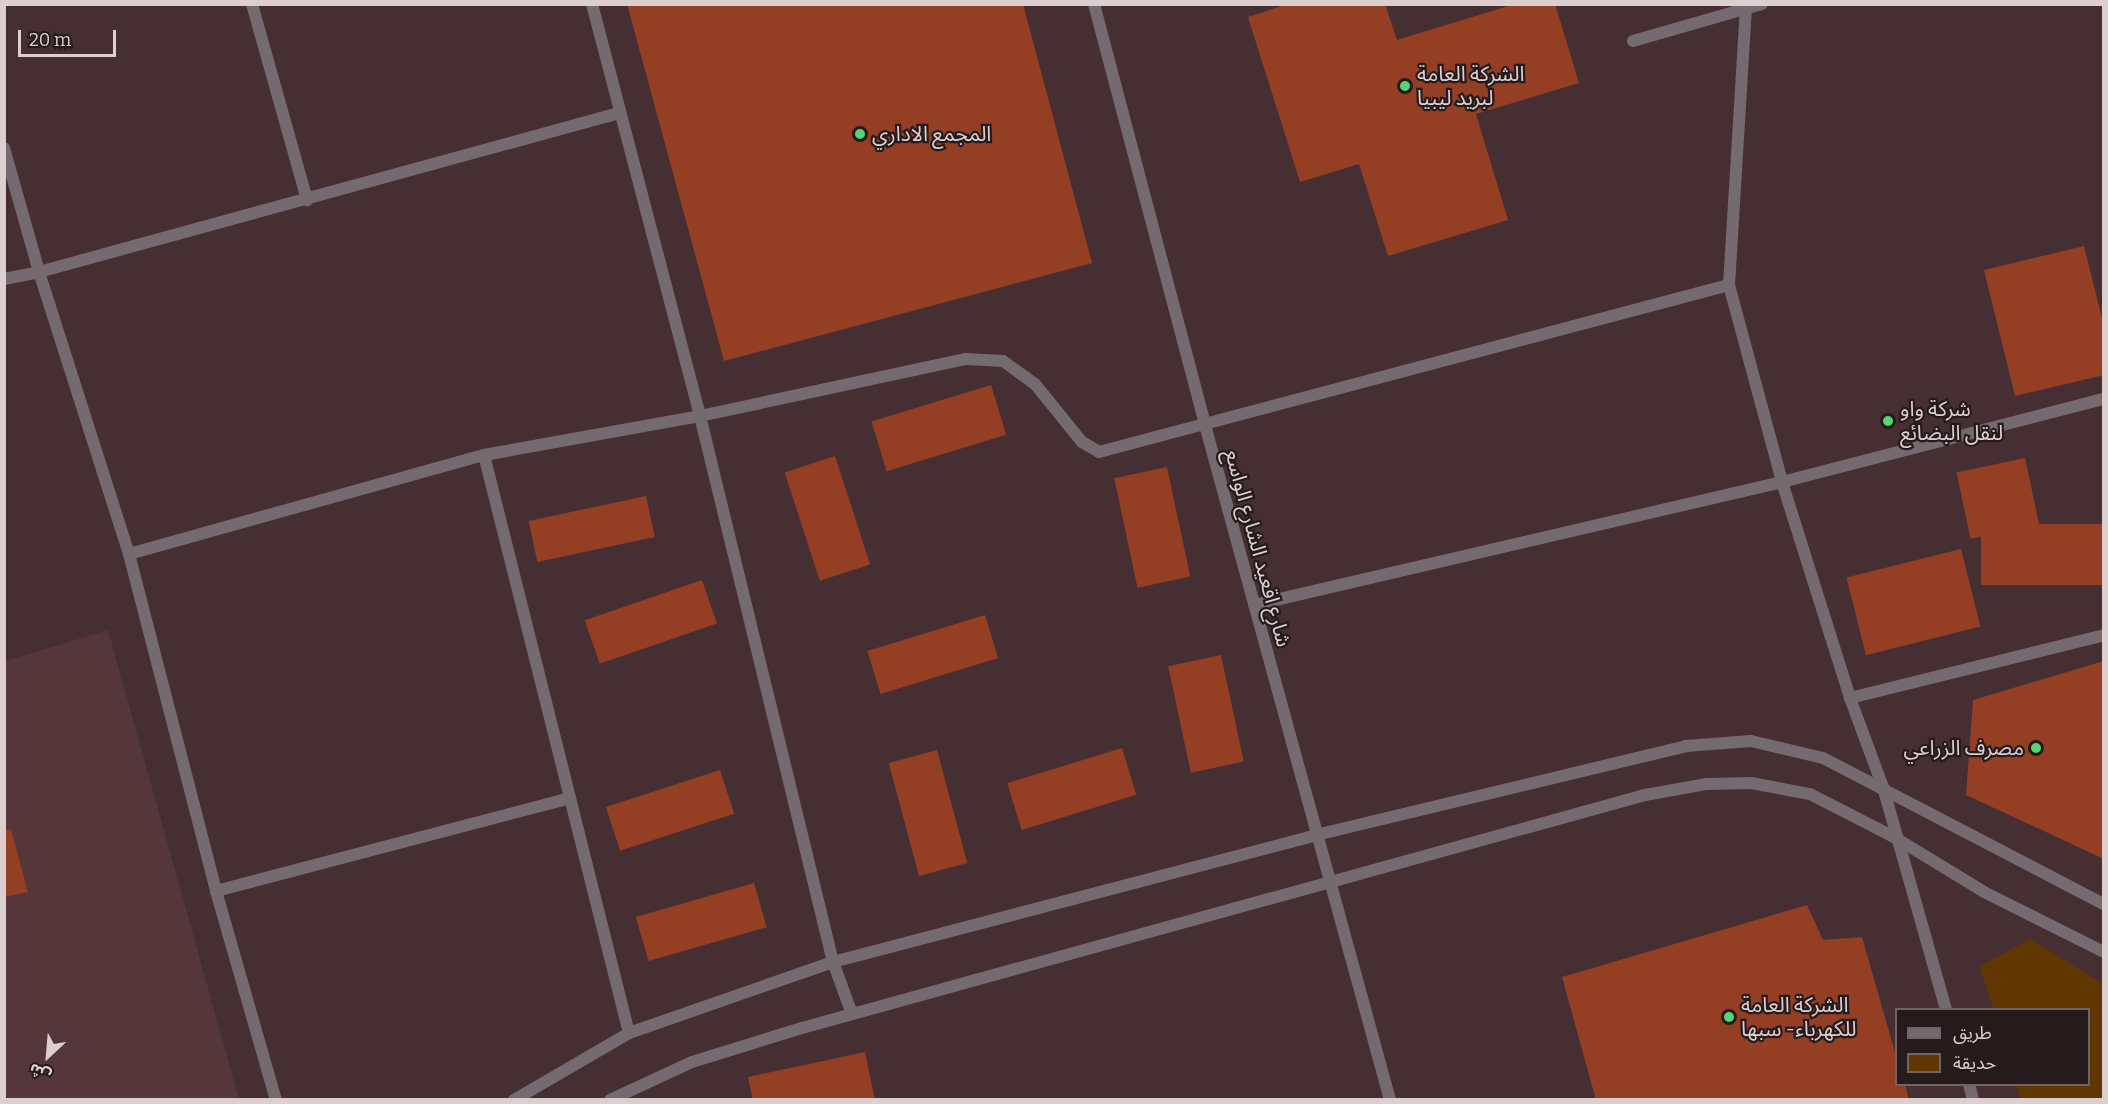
<!DOCTYPE html>
<html>
<head>
<meta charset="utf-8">
<style>
  body { margin:0 }
  #map { position:relative; width:2108px; height:1104px; overflow:hidden; background:#462f32; font-family:Bitter,"Noto Sans Arabic",serif }
  div>[style] { position:absolute }
  [style*='--x'] { left:calc(var(--x)*1px); top:calc(var(--y)*1px); width:calc(var(--w)*1px); rotate:calc(var(--a)*1deg) }
  .built>* { inset:0; background:#54363b }
  .green>* { inset:0; background:#603700 }
  .building>* { inset:0; background:#943e24; transform-origin:0 0 }
  .service>* { height:12px; margin:-6px; padding:0 6px; transform-origin:6px; border-radius:6px; background:#746a70 }
  .minor>* { height:12px; margin:-6px; padding:0 6px; transform-origin:6px; border-radius:6px; background:#746a70 }
  .tertiary>* { height:12px; margin:-6px; padding:0 6px; transform-origin:6px; border-radius:6px; background:#746a70 }
  .dots>* { width:16px; height:16px; translate:-50% -50%; box-sizing:border-box; border:3px solid #251b1c; border-radius:50% }
  span { translate:-50% -50%; white-space:nowrap; text-align:center; line-height:1.15; -webkit-text-stroke:4.5px #251b1c; paint-order:stroke }
  .poi-label { font-size:21px; color:#ddced0 }
  .left { translate:0 -50%; text-align:left }
  .right { translate:-100% -50%; text-align:right }
  .street-label { font-size:21px; color:#ddced0 }
  .frame { position:absolute; inset:0; border:6px solid #ddced0; pointer-events:none }
  .legend { position:absolute; left:1895px; top:1008px; width:195px; height:78px; box-sizing:border-box; background:#251b1c; border:2px solid #6f6364; margin:0; padding:8px 10px; list-style:none; font-size:18px; color:#ddced0 }
  .legend li { display:flex; align-items:center; gap:12px; height:30px }
  .legend b { width:30px; border:2px solid #6f6364 }
  .north { position:absolute; left:18px; top:1026px; width:60px; height:60px; -webkit-text-stroke:4px #251b1c; paint-order:stroke; rotate:206deg; font-size:16px; font-weight:700; line-height:24px; text-align:center; color:#ddced0 }
  .north::after { content:''; display:block; margin:auto; width:21px; height:27px; background:#ddced0; clip-path:polygon(50% 0,100% 100%,50% 72%,0 100%) }
  .scale { position:absolute; left:18px; top:30px; width:98px; height:27px; box-sizing:border-box; border:3px solid #ddced0; border-top:0; padding-left:8px; font-size:18px; line-height:21px; white-space:nowrap; color:#ddced0; -webkit-text-stroke:4px #251b1c; paint-order:stroke }
</style>
</head>
<body>
<div id="map">
  <div class="built">
    <i style="clip-path:polygon(108px 630px,239px 1099px,5px 1100px,5px 661px)"></i>
  </div>
  <div class="green">
    <i style="clip-path:polygon(2030px 939px,2103px 984px,2103px 1099px,2021px 1099px,2016px 1085px,2088px 1084px,2088px 1010px,1993px 1009px,1980px 966px)"></i>
  </div>
  <div class="building">
    <i style="clip-path:polygon(627px 4px,1023px 4px,1092px 263px,724px 361px)"></i>
    <i style="clip-path:polygon(1288px 4px,1385px 4px,1397px 40px,1515px 4px,1555px 4px,1579px 83px,1476px 114px,1508px 220px,1388px 256px,1359px 164px,1300px 182px,1248px 17px)"></i>
    <i style="clip-path:polygon(2084px 246px,2104px 326px,2104px 375px,2015px 396px,1984px 270px)"></i>
    <i style="left:991px;top:385px;width:52px;height:125px;rotate:73deg"></i>
    <i style="left:835px;top:456px;width:114px;height:53px;rotate:72deg"></i>
    <i style="left:2025px;top:458px;width:68px;height:70px;rotate:78deg"></i>
    <i style="left:1167px;top:467px;width:112px;height:54px;rotate:78deg"></i>
    <i style="left:646px;top:496px;width:42px;height:120px;rotate:78deg"></i>
    <i style="left:2104px;top:524px;width:61px;height:123px;rotate:90deg"></i>
    <i style="left:1961px;top:549px;width:80px;height:118px;rotate:76deg"></i>
    <i style="left:702px;top:580px;width:46px;height:124px;rotate:71deg"></i>
    <i style="left:985px;top:615px;width:45px;height:123px;rotate:73deg"></i>
    <i style="left:1221px;top:655px;width:109px;height:54px;rotate:78deg"></i>
    <i style="clip-path:polygon(2104px 661px,2104px 859px,1966px 795px,1973px 700px)"></i>
    <i style="left:1122px;top:748px;width:49px;height:120px;rotate:73deg"></i>
    <i style="left:937px;top:750px;width:117px;height:50px;rotate:75deg"></i>
    <i style="left:720px;top:770px;width:46px;height:120px;rotate:72deg"></i>
    <i style="clip-path:polygon(11px 829px,28px 892px,4px 897px,4px 831px)"></i>
    <i style="left:754px;top:883px;width:46px;height:123px;rotate:74deg"></i>
    <i style="clip-path:polygon(1807px 905px,1823px 940px,1862px 937px,1896px 1056px,1896px 1084px,1905px 1084px,1909px 1100px,1596px 1100px,1562px 977px)"></i>
    <i style="clip-path:polygon(865px 1052px,875px 1100px,753px 1100px,748px 1077px)"></i>
  </div>
  <div class="service">
    <i style="--x:1633;--y:41;--w:134;--a:-16"></i>
    <i style="--x:4;--y:279;--w:36;--a:-11"></i>
    <i style="--x:1729;--y:285;--w:277;--a:-86.5"></i>
  </div>
  <div class="minor">
    <i style="--x:252;--y:4;--w:204;--a:74.3"></i>
    <i style="--x:592;--y:4;--w:426;--a:75.3"></i>
    <i style="--x:700;--y:416;--w:562;--a:76.31"></i>
    <i style="--x:833;--y:962;--w:55;--a:69.9"></i>
    <i style="--x:4;--y:148;--w:129;--a:74.2"></i>
    <i style="--x:39;--y:272;--w:296;--a:72.3"></i>
    <i style="--x:129;--y:554;--w:348;--a:75.5"></i>
    <i style="--x:216;--y:891;--w:217;--a:74"></i>
    <i style="--x:39;--y:272;--w:601;--a:-15.33"></i>
    <i style="--x:484;--y:455;--w:596;--a:75.92"></i>
    <i style="--x:129;--y:554;--w:369;--a:-15.6"></i>
    <i style="--x:484;--y:455;--w:219;--a:-10.2"></i>
    <i style="--x:700;--y:416;--w:272;--a:-12.1"></i>
    <i style="--x:966;--y:359;--w:37;--a:3"></i>
    <i style="--x:1003;--y:361;--w:39;--a:36"></i>
    <i style="--x:1035;--y:384;--w:75;--a:51"></i>
    <i style="--x:1082;--y:442;--w:20;--a:30"></i>
    <i style="--x:1099;--y:452;--w:652;--a:-14.85"></i>
    <i style="--x:1729;--y:285;--w:204;--a:74.9"></i>
    <i style="--x:1782;--y:482;--w:226;--a:72.5"></i>
    <i style="--x:1850;--y:698;--w:95;--a:69.7"></i>
    <i style="--x:1883;--y:787;--w:232;--a:74.2"></i>
    <i style="--x:1254;--y:605;--w:542;--a:-13.11"></i>
    <i style="--x:1782;--y:482;--w:333;--a:-14.5"></i>
    <i style="--x:1850;--y:698;--w:262;--a:-13.9"></i>
    <i style="--x:216;--y:891;--w:366;--a:-14.7"></i>
    <i style="--x:1969;--y:1084;--w:16;--a:76"></i>
    <i style="--x:514;--y:1100;--w:133;--a:-30.2"></i>
    <i style="--x:629;--y:1033;--w:216;--a:-19.2"></i>
    <i style="--x:833;--y:962;--w:499;--a:-14.7"></i>
    <i style="--x:1316;--y:835;--w:381;--a:-13.5"></i>
    <i style="--x:1686;--y:746;--w:65;--a:-4.4"></i>
    <i style="--x:1751;--y:741;--w:74;--a:13.3"></i>
    <i style="--x:1823;--y:758;--w:317;--a:27.5"></i>
    <i style="--x:610;--y:1100;--w:90;--a:-24.9"></i>
    <i style="--x:692;--y:1062;--w:115;--a:-17.2"></i>
    <i style="--x:802;--y:1028;--w:875;--a:-15.45"></i>
    <i style="--x:1645;--y:795;--w:63;--a:-10.1"></i>
    <i style="--x:1707;--y:784;--w:44;--a:-1.3"></i>
    <i style="--x:1751;--y:783;--w:60;--a:10.6"></i>
    <i style="--x:1810;--y:794;--w:94;--a:27.1"></i>
    <i style="--x:1894;--y:837;--w:105;--a:31.4"></i>
    <i style="--x:1984;--y:892;--w:134;--a:26.6"></i>
  </div>
  <div class="tertiary">
    <i style="--x:1094;--y:4;--w:435;--a:75.2"></i>
    <i style="--x:1205;--y:425;--w:700;--a:74.67"></i>
  </div>
  <div class="dots">
    <i style="left:1405px;top:86px;background:#54d672"></i>
    <i style="left:860px;top:134px;background:#54d672"></i>
    <i style="left:1888px;top:421px;background:#54d672"></i>
    <i style="left:2036px;top:748px;background:#54d672"></i>
    <i style="left:1729px;top:1017px;background:#54d672"></i>
  </div>
  <div class="poi-label">
    <span class="left" style="left:1417px;top:86px">الشركة العامة<br>لبريد ليبيا</span>
    <span class="left" style="left:872px;top:134px">المجمع الاداري</span>
    <span class="left" style="left:1900px;top:421px">شركة واو<br>لنقل البضائع</span>
    <span class="right" style="left:2024px;top:748px">مصرف الزراعي</span>
    <span class="left" style="left:1741px;top:1017px">الشركة العامة<br>للكهرباء- سبها</span>
  </div>
  <div class="street-label">
    <span style="left:1258px;top:548px;rotate:75deg">شارع اقعيد الشارع الواسع</span>
  </div>
  <div class="frame"></div>
  <ul class="legend">
  <li><b style="height:8px;background:#746a70"></b>طريق</li>
  <li><b style="height:16px;background:#603700"></b>حديقة</li>
  </ul>
  <div class="north">ش</div>
  <div class="scale">20 m</div>
</div>
</body>
</html>
